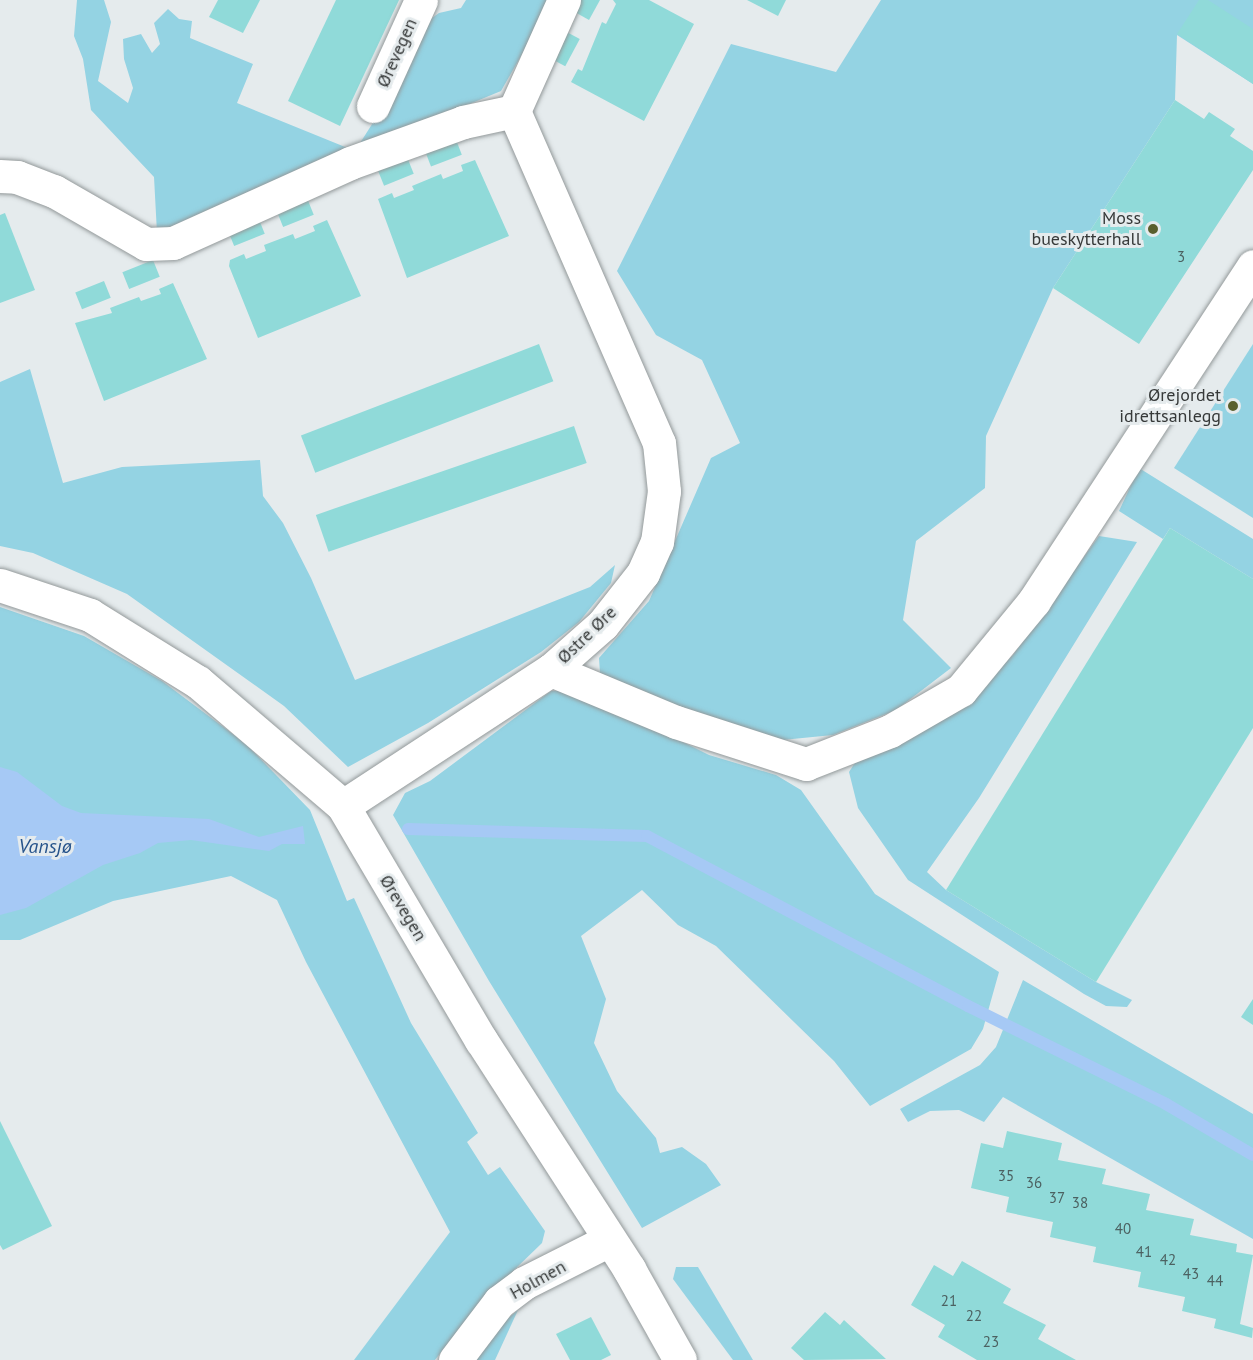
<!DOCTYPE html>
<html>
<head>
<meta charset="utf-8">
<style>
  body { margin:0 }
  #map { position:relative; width:1253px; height:1360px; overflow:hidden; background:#e5ebed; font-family:"PT Sans",sans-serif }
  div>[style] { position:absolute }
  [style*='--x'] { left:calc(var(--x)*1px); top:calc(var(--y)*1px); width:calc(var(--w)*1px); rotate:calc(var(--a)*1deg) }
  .green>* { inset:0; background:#94d3e3 }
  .water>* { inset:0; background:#a6c9f5 }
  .stream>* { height:12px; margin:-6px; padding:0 6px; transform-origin:6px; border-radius:6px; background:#a6c9f5 }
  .building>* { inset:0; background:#90dad9; transform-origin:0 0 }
  .roads { filter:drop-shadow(0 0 2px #93999a) drop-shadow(0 0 2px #93999a) }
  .minor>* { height:33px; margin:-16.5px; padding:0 16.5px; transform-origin:16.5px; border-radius:16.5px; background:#fff }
  .dots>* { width:16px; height:16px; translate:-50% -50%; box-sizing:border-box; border:3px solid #e5ebed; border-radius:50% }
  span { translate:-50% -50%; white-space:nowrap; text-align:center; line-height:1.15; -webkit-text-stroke:6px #e5ebed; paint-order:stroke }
  .number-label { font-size:15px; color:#4c6161 }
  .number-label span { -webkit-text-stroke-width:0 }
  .street-label { font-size:18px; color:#363939 }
  .poi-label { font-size:18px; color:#363939 }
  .right { translate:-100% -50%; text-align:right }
  .water-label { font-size:20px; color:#27548b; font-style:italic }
</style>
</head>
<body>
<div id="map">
  <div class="green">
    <i style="clip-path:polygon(77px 0,104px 0,111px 22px,98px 81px,128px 103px,133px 88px,124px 59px,123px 39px,141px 34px,152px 53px,160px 44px,154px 23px,168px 9px,179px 19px,192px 21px,190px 38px,253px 64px,237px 103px,355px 151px,388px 99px,425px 23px,439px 13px,461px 8px,466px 0,553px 0,501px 91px,157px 233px,154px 177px,91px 110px,83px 59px,74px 36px)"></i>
    <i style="clip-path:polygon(881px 0,1253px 0,1253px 84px,1177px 35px,1175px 100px,1053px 288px,986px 436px,985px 488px,916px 541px,903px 620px,951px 668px,896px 710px,833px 735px,772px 741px,710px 722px,600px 673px,599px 658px,649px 601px,711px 458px,740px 443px,702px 360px,656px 335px,617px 271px,731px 44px,836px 72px)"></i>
    <i style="clip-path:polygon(1253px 344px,1253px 518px,1174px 468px)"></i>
    <i style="clip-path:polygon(30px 369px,63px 483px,122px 467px,260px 460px,263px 496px,283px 523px,311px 578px,355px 680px,590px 587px,615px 565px,611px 583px,579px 622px,541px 652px,428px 723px,348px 767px,284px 706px,127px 594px,33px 553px,0 546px,0 382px)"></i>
    <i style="clip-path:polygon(1139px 468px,1253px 539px,1253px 579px,1170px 528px,1163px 539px,1119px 511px)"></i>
    <i style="clip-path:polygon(1099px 536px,1137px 542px,979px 798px,927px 872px,946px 890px,1096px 982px,1132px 1000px,1127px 1007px,1106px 1006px,1084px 994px,908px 880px,858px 808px,849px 772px,858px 758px,975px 693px,1013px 655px)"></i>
    <i style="clip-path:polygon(0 607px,84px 636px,162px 681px,246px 744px,310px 810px,347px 901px,354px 898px,411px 1023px,478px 1133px,467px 1142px,488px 1175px,500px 1167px,545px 1231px,542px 1243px,476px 1307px,435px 1360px,354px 1360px,450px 1232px,306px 962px,277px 900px,231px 876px,113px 901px,20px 940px,0 940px)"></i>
    <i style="clip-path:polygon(551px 691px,567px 691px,607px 704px,709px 755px,776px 775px,801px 790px,875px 894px,999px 972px,983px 1029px,971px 1049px,870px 1106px,834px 1061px,716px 946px,678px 925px,642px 890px,581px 936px,606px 999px,594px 1043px,617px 1091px,656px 1138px,660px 1153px,682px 1147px,706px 1164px,721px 1185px,642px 1228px,489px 981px,393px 815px,405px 793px,430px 781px)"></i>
    <i style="clip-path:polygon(1023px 980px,1253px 1114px,1253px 1239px,1003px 1097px,984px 1122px,959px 1110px,930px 1111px,908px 1122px,900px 1109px,980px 1065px,996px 1047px)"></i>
    <i style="clip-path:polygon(676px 1267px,698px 1267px,753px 1360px,733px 1360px,673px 1279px)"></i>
    <i style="clip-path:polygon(518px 1310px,495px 1360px,469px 1360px,490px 1334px)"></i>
  </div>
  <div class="water">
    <i style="clip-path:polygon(0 767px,17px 772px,62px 806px,81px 813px,209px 819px,259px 837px,303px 826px,305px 844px,282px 844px,269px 851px,191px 840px,158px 843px,140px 853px,103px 865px,26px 908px,0 915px)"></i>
  </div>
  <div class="stream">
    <i style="--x:408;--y:829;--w:239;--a:1.7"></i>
    <i style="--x:647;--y:836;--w:363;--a:27.9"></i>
    <i style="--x:968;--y:1006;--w:221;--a:26.3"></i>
    <i style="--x:1166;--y:1104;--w:101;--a:30.4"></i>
  </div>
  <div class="building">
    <i style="clip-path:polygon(218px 0,260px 0,243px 33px,209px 17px)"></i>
    <i style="clip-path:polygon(336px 0,399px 0,340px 126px,288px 101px)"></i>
    <i style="clip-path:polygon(579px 0,600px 0,589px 20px,573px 11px)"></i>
    <i style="clip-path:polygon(613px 0,649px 0,694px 24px,644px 121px,571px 82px,578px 69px,582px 71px,602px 22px,606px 24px,616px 4px)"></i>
    <i style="clip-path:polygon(747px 0,786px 0,778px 16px)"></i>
    <i style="clip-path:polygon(1199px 0,1208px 0,1253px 29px,1253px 84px,1177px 34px)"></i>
    <i style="left:563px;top:30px;width:19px;height:31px;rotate:28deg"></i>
    <i style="clip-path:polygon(1175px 100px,1204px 119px,1209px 112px,1235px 129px,1230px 136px,1253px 151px,1253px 170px,1139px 344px,1053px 288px)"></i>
    <i style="left:455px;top:137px;width:19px;height:33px;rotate:69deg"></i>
    <i style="left:407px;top:157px;width:18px;height:32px;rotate:68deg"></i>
    <i style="clip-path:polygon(475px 160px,509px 236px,407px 278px,378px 199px,392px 193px,394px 198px,414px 190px,412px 186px,441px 174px,443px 179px,463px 171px,461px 165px)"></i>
    <i style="left:307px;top:198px;width:18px;height:33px;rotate:68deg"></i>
    <i style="clip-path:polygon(5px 213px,35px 290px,0 303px,0 215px)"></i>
    <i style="left:258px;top:217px;width:18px;height:33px;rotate:68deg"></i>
    <i style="clip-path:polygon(327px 220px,361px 296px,258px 338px,229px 266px,230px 260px,244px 254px,246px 259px,266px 251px,264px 245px,293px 234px,295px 239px,315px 231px,313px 226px)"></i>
    <i style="left:153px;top:260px;width:18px;height:33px;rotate:68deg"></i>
    <i style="left:104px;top:281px;width:18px;height:31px;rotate:68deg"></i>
    <i style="clip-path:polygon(173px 283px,207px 359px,104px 401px,75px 323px,112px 313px,110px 308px,139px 297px,141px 301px,161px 294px,159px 289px)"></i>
    <i style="left:539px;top:344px;width:40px;height:255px;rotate:69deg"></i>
    <i style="left:574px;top:426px;width:39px;height:273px;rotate:71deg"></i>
    <i style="clip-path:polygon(1170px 528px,1253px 579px,1253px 728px,1096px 982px,946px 890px)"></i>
    <i style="clip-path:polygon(1253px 999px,1253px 1025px,1241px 1017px)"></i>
    <i style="clip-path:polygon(0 1121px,52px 1226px,3px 1250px,0 1245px)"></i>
    <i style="clip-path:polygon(1007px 1131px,1062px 1143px,1058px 1160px,1106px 1169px,1102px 1184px,1150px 1194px,1146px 1210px,1194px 1219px,1190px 1235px,1237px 1244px,1236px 1252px,1253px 1255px,1240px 1324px,1253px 1328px,1252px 1338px,1214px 1328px,1216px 1319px,1182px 1311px,1185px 1297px,1138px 1287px,1141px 1272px,1093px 1262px,1096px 1247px,1050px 1237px,1053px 1222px,1006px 1212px,1009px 1197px,971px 1188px,981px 1143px,1003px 1148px)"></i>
    <i style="clip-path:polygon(962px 1261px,1011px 1289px,1003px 1303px,1046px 1325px,1038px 1339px,1076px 1360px,977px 1360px,938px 1337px,945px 1325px,911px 1305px,934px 1265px,953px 1276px)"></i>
    <i style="clip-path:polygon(825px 1312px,840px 1325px,844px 1320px,886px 1359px,804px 1360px,791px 1348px)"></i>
    <i style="clip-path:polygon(591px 1317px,611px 1355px,601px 1360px,570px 1360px,556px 1334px)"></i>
  </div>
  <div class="roads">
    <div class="minor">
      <i style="--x:373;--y:106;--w:116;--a:-65.6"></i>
      <i style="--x:0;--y:176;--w:17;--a:3"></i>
      <i style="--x:17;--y:177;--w:40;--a:21"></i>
      <i style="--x:54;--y:191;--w:106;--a:29.9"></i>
      <i style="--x:146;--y:244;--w:27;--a:-2"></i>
      <i style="--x:173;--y:243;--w:194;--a:-24.3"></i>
      <i style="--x:350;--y:163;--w:120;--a:-19.9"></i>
      <i style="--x:463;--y:122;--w:52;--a:-12.2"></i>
      <i style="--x:0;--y:585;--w:95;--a:18.4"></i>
      <i style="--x:90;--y:615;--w:127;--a:31.8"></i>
      <i style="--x:198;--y:682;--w:191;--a:40.5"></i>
      <i style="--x:343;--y:806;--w:272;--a:59.5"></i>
      <i style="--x:481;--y:1040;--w:273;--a:57.1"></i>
      <i style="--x:629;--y:1269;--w:104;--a:60.7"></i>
      <i style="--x:551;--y:670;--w:135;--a:22.6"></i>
      <i style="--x:676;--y:722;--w:137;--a:17.9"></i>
      <i style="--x:806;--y:764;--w:90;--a:-21.4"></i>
      <i style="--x:890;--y:731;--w:82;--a:-30"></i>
      <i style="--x:961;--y:690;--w:115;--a:-50.6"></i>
      <i style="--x:1034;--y:601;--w:400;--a:-56.8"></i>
      <i style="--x:343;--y:806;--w:249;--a:-33.2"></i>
      <i style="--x:551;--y:670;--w:69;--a:-41.5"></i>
      <i style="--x:603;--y:624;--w:65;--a:-51.9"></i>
      <i style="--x:643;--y:573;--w:34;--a:-66"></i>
      <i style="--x:657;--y:542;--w:51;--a:-82.2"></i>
      <i style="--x:664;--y:491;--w:48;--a:-95.9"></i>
      <i style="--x:659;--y:443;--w:362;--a:-113.6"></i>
      <i style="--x:514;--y:111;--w:122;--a:-65.8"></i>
      <i style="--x:455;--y:1360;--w:73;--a:-52.8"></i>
      <i style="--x:499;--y:1302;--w:31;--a:-37"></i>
      <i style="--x:524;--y:1283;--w:95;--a:-26.8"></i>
    </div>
  </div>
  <div class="dots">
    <i style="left:1153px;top:229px;background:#595f2d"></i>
    <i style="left:1233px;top:406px;background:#595f2d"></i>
  </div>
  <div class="number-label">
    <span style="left:1181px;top:257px">3</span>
    <span style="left:1006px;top:1176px">35</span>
    <span style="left:1034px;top:1183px">36</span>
    <span style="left:1057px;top:1198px">37</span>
    <span style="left:1080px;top:1203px">38</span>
    <span style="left:1123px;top:1229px">40</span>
    <span style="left:1144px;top:1252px">41</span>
    <span style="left:1168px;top:1260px">42</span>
    <span style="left:1191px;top:1274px">43</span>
    <span style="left:1215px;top:1281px">44</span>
    <span style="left:949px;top:1301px">21</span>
    <span style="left:974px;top:1316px">22</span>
    <span style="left:991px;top:1342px">23</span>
  </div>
  <div class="street-label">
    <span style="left:397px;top:53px;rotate:-66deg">Ørevegen</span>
    <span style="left:587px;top:635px;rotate:-44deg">Østre Øre</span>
    <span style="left:403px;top:908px;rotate:59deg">Ørevegen</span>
    <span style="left:538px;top:1280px;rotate:-29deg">Holmen</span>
  </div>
  <div class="poi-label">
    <span class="right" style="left:1141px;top:229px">Moss<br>bueskytterhall</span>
    <span class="right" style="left:1221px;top:406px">Ørejordet<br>idrettsanlegg</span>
  </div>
  <div class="water-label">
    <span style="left:45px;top:846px">Vansjø</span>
  </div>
</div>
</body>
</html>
